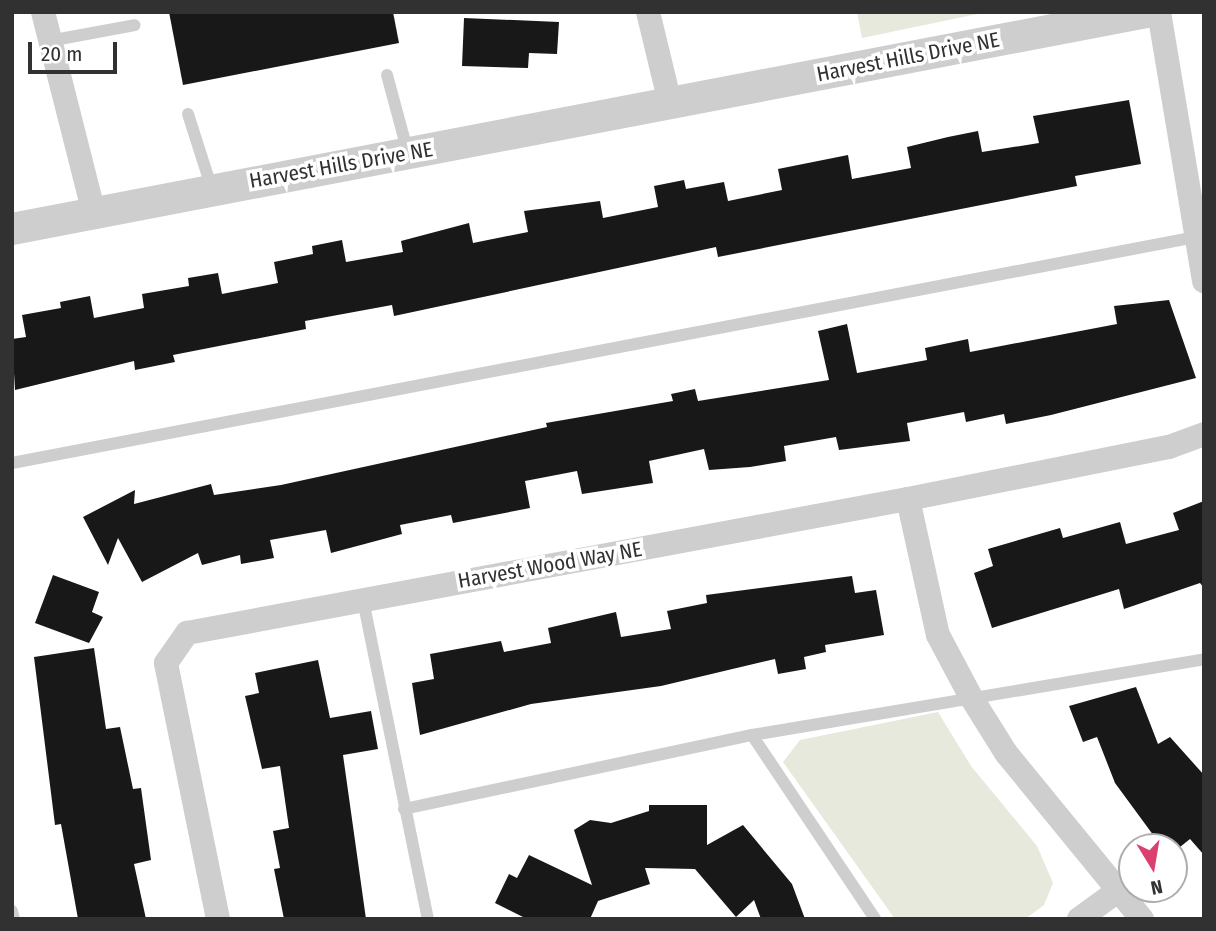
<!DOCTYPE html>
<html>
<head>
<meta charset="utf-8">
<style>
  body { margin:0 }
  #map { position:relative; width:1216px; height:931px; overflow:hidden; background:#fff; font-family:"Fira Sans Condensed",sans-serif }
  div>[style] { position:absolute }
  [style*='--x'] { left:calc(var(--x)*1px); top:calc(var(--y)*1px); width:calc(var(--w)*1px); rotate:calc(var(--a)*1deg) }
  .green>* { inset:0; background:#e7e9dd }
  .building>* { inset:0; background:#181818 }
  .service>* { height:12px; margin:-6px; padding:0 6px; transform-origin:6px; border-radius:6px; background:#cecece }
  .minor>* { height:24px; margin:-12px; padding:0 12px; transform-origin:12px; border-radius:12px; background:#cecece }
  .tertiary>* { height:32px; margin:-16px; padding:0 16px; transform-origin:16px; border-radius:16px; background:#cecece }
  span { translate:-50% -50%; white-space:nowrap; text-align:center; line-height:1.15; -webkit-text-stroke:7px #fff; paint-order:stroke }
  .street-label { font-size:21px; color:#313131 }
  .frame { position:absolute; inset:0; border:14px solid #313131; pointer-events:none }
  .north { position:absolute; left:1118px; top:833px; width:70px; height:70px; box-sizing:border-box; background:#fff; border:2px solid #adadad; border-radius:50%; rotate:169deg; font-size:19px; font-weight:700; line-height:28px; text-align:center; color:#313131 }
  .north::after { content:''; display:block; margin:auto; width:24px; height:32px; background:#da416e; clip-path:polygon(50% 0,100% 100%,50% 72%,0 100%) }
  .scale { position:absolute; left:28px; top:42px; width:89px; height:32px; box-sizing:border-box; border:4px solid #313131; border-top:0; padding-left:9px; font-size:21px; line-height:24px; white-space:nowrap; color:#313131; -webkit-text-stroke:5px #fff; paint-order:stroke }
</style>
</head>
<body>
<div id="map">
  <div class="green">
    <i style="clip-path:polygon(857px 12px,987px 12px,862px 38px)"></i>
    <i style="clip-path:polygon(938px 712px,971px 766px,1037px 846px,1053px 883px,1044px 905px,1025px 919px,895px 919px,783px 762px,800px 740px)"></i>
  </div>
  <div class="building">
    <i style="clip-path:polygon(169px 12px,393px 12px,399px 43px,183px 85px)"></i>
    <i style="clip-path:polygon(464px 18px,559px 22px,557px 54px,529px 53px,528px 68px,462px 66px)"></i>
    <i style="clip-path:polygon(1129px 100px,1141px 164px,1075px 176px,1077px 186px,718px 257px,716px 247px,394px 316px,392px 305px,305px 321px,306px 329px,173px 355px,175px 362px,135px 370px,134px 361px,15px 390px,12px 339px,26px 337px,22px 315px,61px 308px,60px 302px,90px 296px,94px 318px,144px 308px,142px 294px,189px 286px,188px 278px,218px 273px,222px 294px,278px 283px,274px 262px,313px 254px,312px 246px,342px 240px,346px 262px,403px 252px,401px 241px,469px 223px,473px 243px,528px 232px,524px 211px,600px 201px,603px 218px,658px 207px,654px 186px,684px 180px,686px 189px,724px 182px,728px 201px,782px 190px,778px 169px,848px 155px,852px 179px,911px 168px,907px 147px,948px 137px,978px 131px,982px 152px,1039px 143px,1033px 116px)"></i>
    <i style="clip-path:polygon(1169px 300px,1196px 378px,1051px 415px,1006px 424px,1004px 414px,966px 422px,964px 412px,907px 423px,910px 441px,839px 450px,836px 437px,784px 446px,786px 461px,750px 467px,709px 470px,704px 449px,649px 461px,653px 483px,582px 494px,577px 471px,525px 481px,530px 508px,453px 523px,451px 515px,400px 525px,402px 534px,331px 553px,326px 530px,270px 540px,274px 558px,241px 564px,240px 555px,202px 565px,198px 553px,142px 582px,118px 538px,108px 565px,83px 517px,135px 490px,134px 504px,211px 484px,214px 495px,281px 485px,547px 427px,546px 423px,673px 401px,671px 394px,695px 389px,698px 401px,829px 380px,818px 331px,847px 324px,857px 373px,927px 360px,925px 348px,968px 339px,970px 352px,1117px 324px,1114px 306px)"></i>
    <i style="clip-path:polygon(1204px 501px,1204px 588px,1200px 583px,1124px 609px,1119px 589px,992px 628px,974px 573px,993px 566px,988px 549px,1060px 528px,1063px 538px,1120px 522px,1126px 544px,1179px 530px,1173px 513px)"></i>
    <i style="clip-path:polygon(53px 575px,99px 592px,92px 612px,103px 617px,89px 643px,35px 623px)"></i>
    <i style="clip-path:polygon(852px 576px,855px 593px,876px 590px,884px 635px,825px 645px,826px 652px,804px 657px,806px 669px,778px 674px,775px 659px,661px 686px,531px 704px,420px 735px,412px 683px,434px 679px,430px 654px,501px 641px,504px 652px,551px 643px,548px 628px,616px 612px,621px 637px,671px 629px,667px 611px,707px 603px,706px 595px)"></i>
    <i style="clip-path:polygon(94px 648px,106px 729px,120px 727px,133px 789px,141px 788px,151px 860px,134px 864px,146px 919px,78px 919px,61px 824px,55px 825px,34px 657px)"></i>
    <i style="clip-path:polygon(318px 660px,330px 718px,371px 711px,378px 749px,343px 755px,366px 919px,284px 919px,274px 869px,280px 868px,273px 831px,289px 828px,280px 766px,262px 769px,245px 696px,259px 693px,255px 673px)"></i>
    <i style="clip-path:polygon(1136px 687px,1158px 744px,1170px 737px,1204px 775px,1204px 855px,1190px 839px,1180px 847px,1162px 847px,1115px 783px,1097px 737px,1083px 742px,1069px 706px)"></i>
    <i style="clip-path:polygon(649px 805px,707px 805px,707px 845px,743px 825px,792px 884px,805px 919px,761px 919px,754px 900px,736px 917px,695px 869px,645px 868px,650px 884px,598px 901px,590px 919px,527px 919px,495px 903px,509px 874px,517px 878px,529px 855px,592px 885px,574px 830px,590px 820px,611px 823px,649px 811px)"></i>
  </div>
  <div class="service">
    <i style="--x:49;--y:41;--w:87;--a:-10.5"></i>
    <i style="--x:387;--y:75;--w:81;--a:74.9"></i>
    <i style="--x:188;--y:114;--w:79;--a:72.3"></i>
    <i style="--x:12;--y:463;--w:1210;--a:-10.81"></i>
    <i style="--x:363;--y:600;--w:326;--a:78.5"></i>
    <i style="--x:752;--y:735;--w:221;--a:56.2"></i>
    <i style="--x:404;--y:809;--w:356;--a:-12"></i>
    <i style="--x:752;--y:735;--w:458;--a:-9.5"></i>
    <i style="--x:12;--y:911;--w:8;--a:76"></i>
  </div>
  <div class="minor">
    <i style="--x:43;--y:12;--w:207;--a:75.8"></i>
    <i style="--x:648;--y:12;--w:94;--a:76.4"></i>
    <i style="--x:1159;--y:12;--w:273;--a:80.5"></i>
    <i style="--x:908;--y:499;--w:139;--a:77.6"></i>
    <i style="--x:938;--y:635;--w:70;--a:62"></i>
    <i style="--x:971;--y:697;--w:66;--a:58"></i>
    <i style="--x:1006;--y:753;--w:215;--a:50.7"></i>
    <i style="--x:218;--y:919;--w:261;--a:-101.5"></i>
    <i style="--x:166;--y:663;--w:37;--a:-55"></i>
    <i style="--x:187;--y:633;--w:733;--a:-10.53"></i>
    <i style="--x:908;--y:499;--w:266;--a:-11.3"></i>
    <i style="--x:1169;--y:447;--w:37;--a:-20"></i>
    <i style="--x:1079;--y:919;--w:49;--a:-35.9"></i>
  </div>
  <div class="tertiary">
    <i style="--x:12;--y:229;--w:1155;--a:-10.83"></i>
  </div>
  <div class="street-label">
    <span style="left:908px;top:57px;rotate:-11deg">Harvest Hills Drive NE</span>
    <span style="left:341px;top:165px;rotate:-10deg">Harvest Hills Drive NE</span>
    <span style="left:550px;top:565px;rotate:-10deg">Harvest Wood Way NE</span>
  </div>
  <div class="frame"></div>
  <div class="north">N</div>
  <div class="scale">20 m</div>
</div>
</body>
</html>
